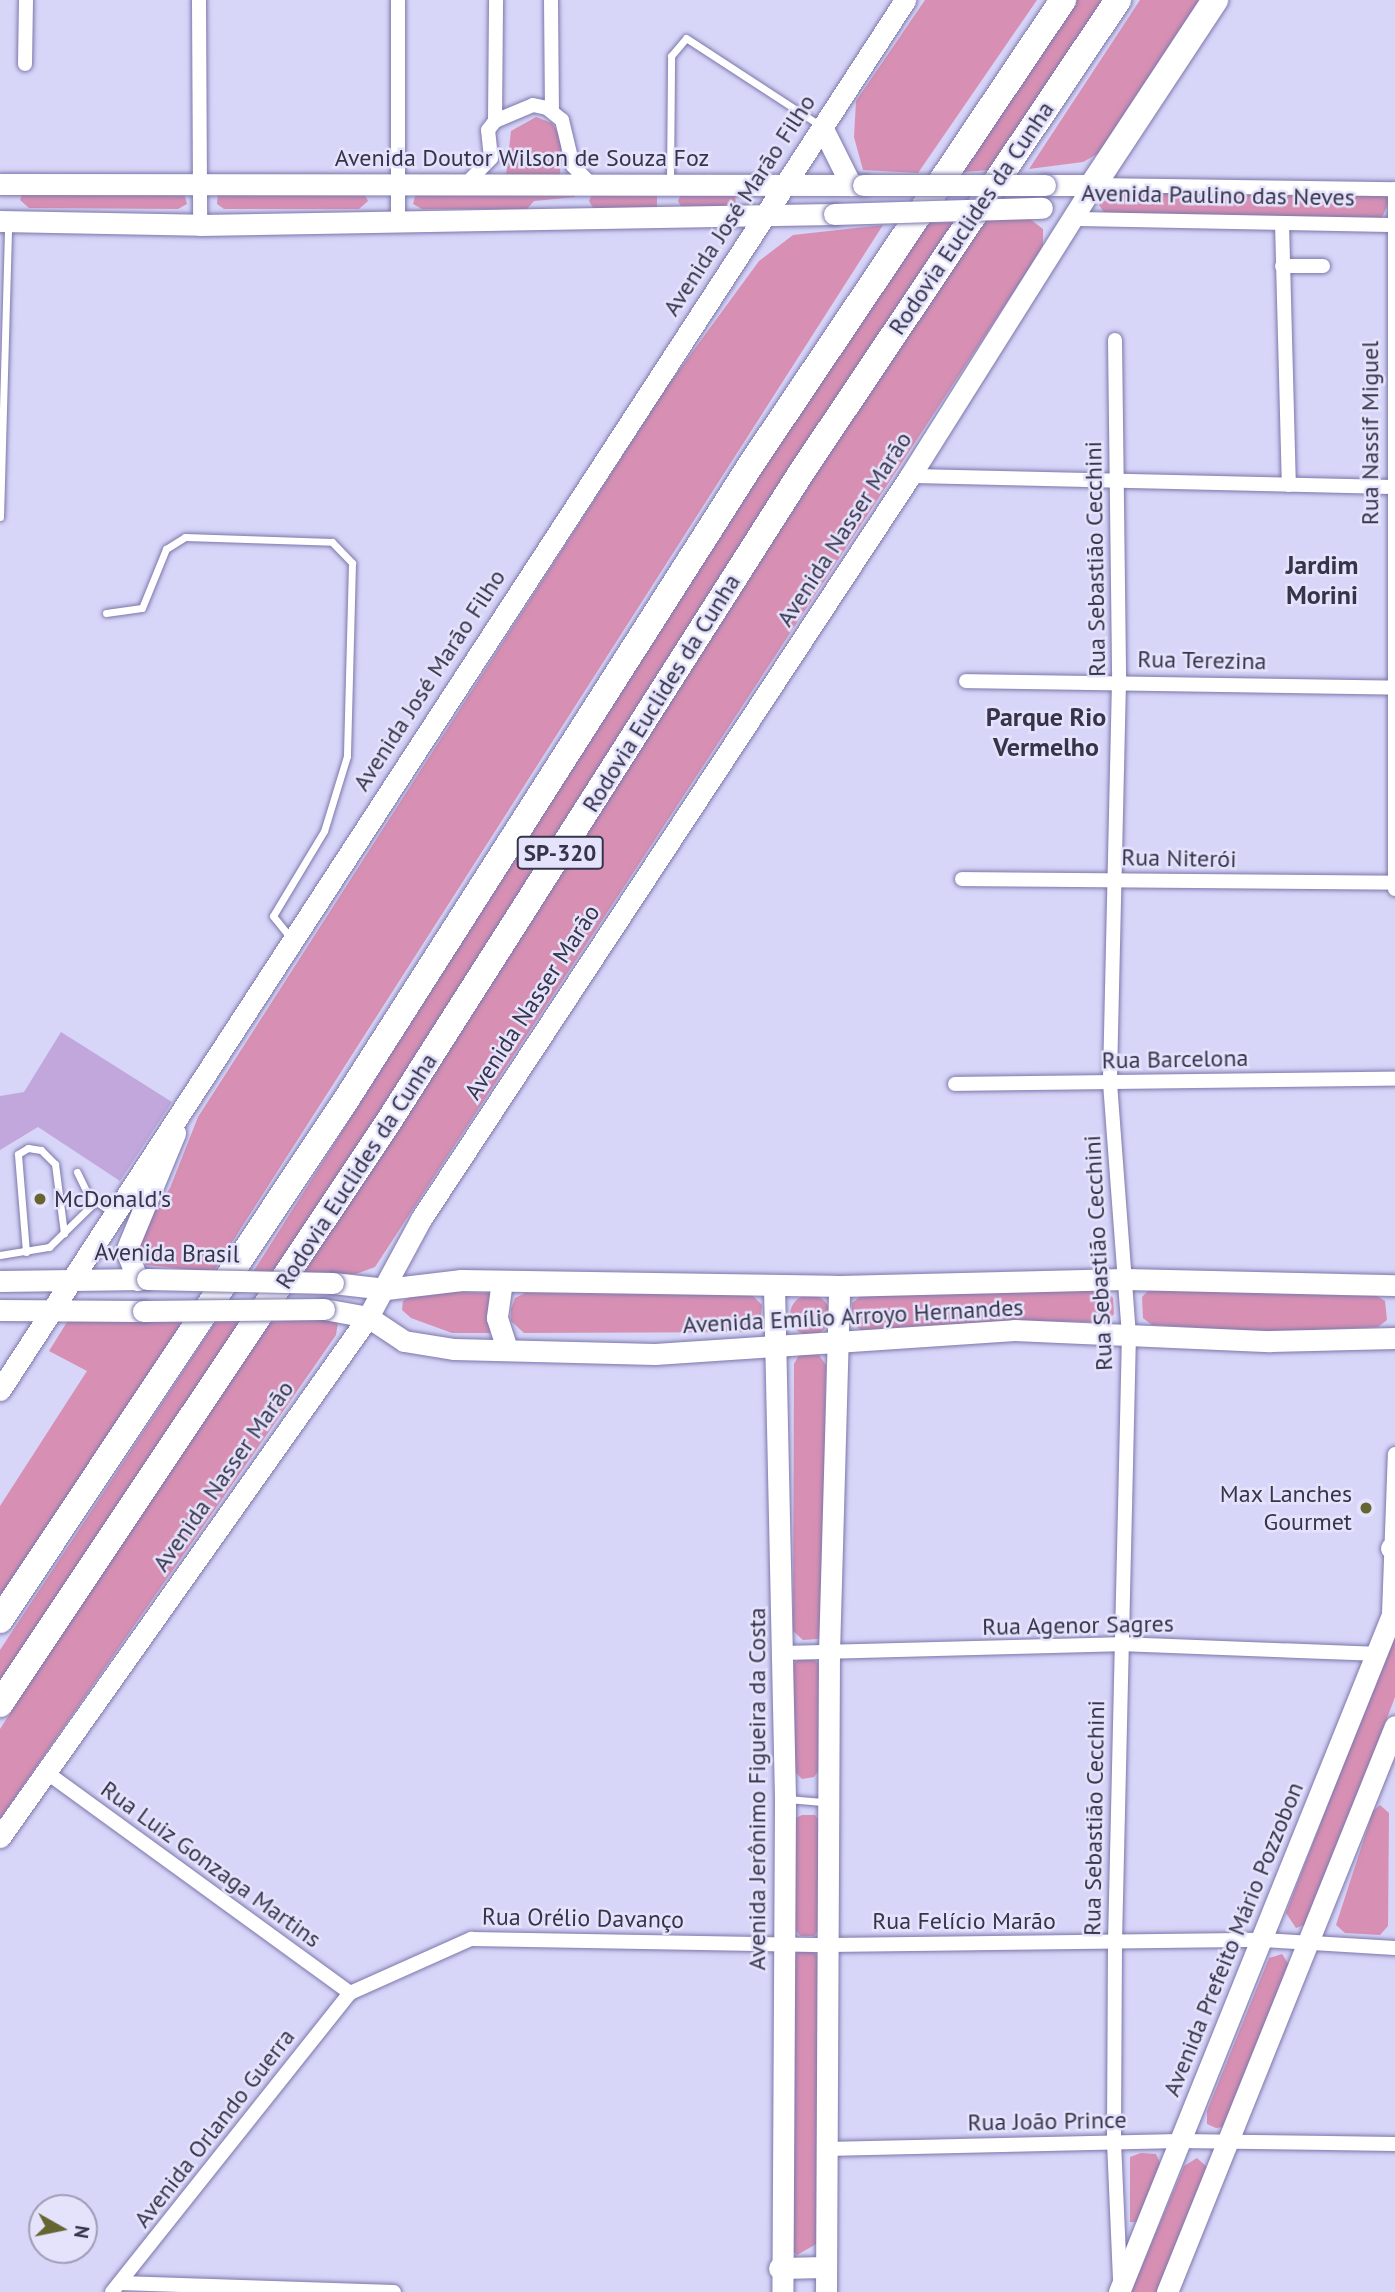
<!DOCTYPE html>
<html>
<head>
<meta charset="utf-8">
<style>
  body { margin:0 }
  #map { position:relative; width:1395px; height:2292px; overflow:hidden; background:#d7d5f8; font-family:"PT Sans",sans-serif }
  div>[style] { position:absolute }
  [style*='--x'] { left:calc(var(--x)*1px); top:calc(var(--y)*1px); width:calc(var(--w)*1px); rotate:calc(var(--a)*1deg) }
  .green>* { inset:0; background:#d790b4 }
  .round { border-radius:50% }
  .building>* { inset:0; background:#c2a7dc }
  .roads { filter:drop-shadow(0 0 2px #7b77ab) drop-shadow(0 0 2px #7b77ab) }
  .lane>* { height:7px; margin:-3.5px; padding:0 3.5px; transform-origin:3.5px; border-radius:3.5px; background:#fff }
  .street>* { height:14px; margin:-7px; padding:0 7px; transform-origin:7px; border-radius:7px; background:#fff }
  .secondary>* { height:21px; margin:-10.5px; padding:0 10.5px; transform-origin:10.5px; border-radius:10.5px; background:#fff }
  .highway>* { height:26px; margin:-13px; padding:0 13px; transform-origin:13px; border-radius:13px; background:#fff }
  .bridges { filter:drop-shadow(0 0 2px #7b77ab) drop-shadow(0 0 2px #7b77ab) }
  .secondary-bridge>* { height:21px; margin:-10.5px; padding:0 10.5px; transform-origin:10.5px; border-radius:10.5px; background:#fff }
  .dots>* { width:19px; height:19px; translate:-50% -50%; box-sizing:border-box; border:4px solid #e4e3fb; border-radius:50% }
  span { translate:-50% -50%; white-space:nowrap; text-align:center; line-height:1.15; -webkit-text-stroke:5px #e4e3fb; paint-order:stroke }
  .shield-label span { padding:2px 5px; background:#e4e3fb; border:2px solid; border-radius:5px; -webkit-text-stroke-width:0 }
  .shield-label { font-size:23px; color:#36344b; font-weight:700 }
  .street-label { font-size:24px; color:#36344b }
  .poi-label { font-size:24px; color:#36344b }
  .left { translate:0 -50%; text-align:left }
  .right { translate:-100% -50%; text-align:right }
  .neighbourhood-label { font-size:26px; color:#36344b; font-weight:700 }
  .north { position:absolute; left:28px; top:2194px; width:70px; height:70px; box-sizing:border-box; background:#e4e3fb; border:2px solid #9e9db5; border-radius:50%; rotate:99deg; font-size:19px; font-weight:700; line-height:28px; text-align:center; color:#36344b }
  .north::after { content:''; display:block; margin:auto; width:24px; height:32px; background:#656531; clip-path:polygon(50% 0,100% 100%,50% 72%,0 100%) }
</style>
</head>
<body>
<div id="map">
  <div class="green">
    <i style="clip-path:polygon(925px 0,1037px 0,918px 173px,863px 170px,854px 137px,856px 101px)"></i>
    <i style="clip-path:polygon(1076px 0,1107px 0,991px 170px,962px 172px)"></i>
    <i style="clip-path:polygon(1140px 0,1206px 0,1108px 148px,1083px 162px,1029px 169px)"></i>
    <i style="clip-path:polygon(536px 117px,552px 123px,562px 139px,560px 175px,506px 176px,511px 131px)"></i>
    <i style="clip-path:polygon(1117px 192px,1382px 194px,1390px 199px,1382px 218px,1105px 214px,1099px 205px)"></i>
    <i style="clip-path:polygon(184px 193px,187px 204px,178px 209px,29px 208px,20px 200px,22px 194px)"></i>
    <i style="clip-path:polygon(218px 193px,364px 193px,368px 201px,359px 209px,224px 209px,217px 204px)"></i>
    <i style="clip-path:polygon(416px 193px,575px 193px,575px 197px,534px 201px,527px 209px,422px 209px,413px 204px)"></i>
    <i style="clip-path:polygon(657px 193px,657px 208px,593px 208px,589px 201px,592px 194px)"></i>
    <i style="clip-path:polygon(735px 193px,736px 208px,682px 208px,678px 201px,681px 194px)"></i>
    <i style="clip-path:polygon(1030px 219px,1043px 229px,1043px 247px,375px 1267px,356px 1274px,302px 1273px,978px 221px)"></i>
    <i style="clip-path:polygon(956px 222px,283px 1273px,253px 1272px,917px 223px)"></i>
    <i style="clip-path:polygon(883px 225px,213px 1272px,146px 1265px,140px 1250px,143px 1229px,170px 1188px,198px 1117px,666px 388px,759px 261px,793px 235px)"></i>
    <i style="clip-path:polygon(1104px 1288px,1113px 1298px,1114px 1314px,1106px 1322px,1015px 1321px,862px 1331px,852px 1323px,852px 1303px,863px 1294px)"></i>
    <i style="clip-path:polygon(1150px 1289px,1374px 1294px,1385px 1301px,1387px 1320px,1378px 1327px,1269px 1332px,1152px 1325px,1143px 1318px,1142px 1297px)"></i>
    <i style="clip-path:polygon(420px 1291px,492px 1293px,490px 1333px,452px 1333px,411px 1318px,402px 1310px,403px 1301px)"></i>
    <i style="clip-path:polygon(525px 1293px,751px 1294px,762px 1305px,760px 1326px,754px 1332px,524px 1333px,511px 1321px,511px 1309px,515px 1298px)"></i>
    <i class="round" style="left:790px;top:1295px;width:40px;height:40px"></i>
    <i style="clip-path:polygon(77px 1316px,186px 1320px,0 1596px,0 1506px,87px 1371px,49px 1351px,67px 1322px)"></i>
    <i style="clip-path:polygon(328px 1318px,338px 1322px,336px 1335px,0 1819px,0 1729px,51px 1650px,268px 1322px)"></i>
    <i style="clip-path:polygon(216px 1321px,246px 1322px,0 1691px,0 1650px)"></i>
    <i style="clip-path:polygon(799px 1355px,819px 1355px,826px 1365px,823px 1624px,818px 1639px,803px 1640px,793px 1631px,794px 1364px)"></i>
    <i style="clip-path:polygon(1395px 1630px,1395px 1697px,1310px 1923px,1296px 1928px,1286px 1913px)"></i>
    <i style="clip-path:polygon(798px 1660px,814px 1660px,823px 1667px,823px 1765px,814px 1777px,802px 1779px,794px 1771px,790px 1667px)"></i>
    <i style="clip-path:polygon(1380px 1805px,1389px 1813px,1388px 1926px,1380px 1935px,1345px 1933px,1336px 1925px,1373px 1811px)"></i>
    <i style="clip-path:polygon(802px 1815px,815px 1815px,824px 1827px,823px 1924px,814px 1936px,801px 1936px,791px 1927px,791px 1820px)"></i>
    <i style="clip-path:polygon(798px 1951px,813px 1952px,823px 1961px,818px 2243px,797px 2255px,786px 2244px,792px 1962px)"></i>
    <i style="clip-path:polygon(1282px 1954px,1291px 1968px,1223px 2127px,1216px 2128px,1207px 2124px,1207px 2111px,1269px 1958px)"></i>
    <i style="clip-path:polygon(1141px 2153px,1156px 2154px,1161px 2165px,1137px 2222px,1130px 2222px,1130px 2157px)"></i>
    <i style="clip-path:polygon(1197px 2158px,1208px 2168px,1159px 2292px,1131px 2292px,1184px 2166px)"></i>
  </div>
  <div class="building">
    <i style="clip-path:polygon(61px 1032px,172px 1102px,120px 1181px,38px 1127px,0 1150px,0 1096px,24px 1092px)"></i>
  </div>
  <div class="roads">
    <div class="lane">
      <i style="--x:670;--y:182;--w:126;--a:-89.5"></i>
      <i style="--x:671;--y:56;--w:23;--a:-50"></i>
      <i style="--x:686;--y:38;--w:161;--a:33.1"></i>
      <i style="--x:0;--y:517;--w:293;--a:-88.4"></i>
      <i style="--x:106;--y:613;--w:36;--a:-8"></i>
      <i style="--x:142;--y:608;--w:64;--a:-67.9"></i>
      <i style="--x:166;--y:549;--w:22;--a:-32"></i>
      <i style="--x:185;--y:537;--w:147;--a:1.9"></i>
      <i style="--x:332;--y:542;--w:29;--a:46"></i>
      <i style="--x:352;--y:563;--w:193;--a:91.5"></i>
      <i style="--x:347;--y:756;--w:78;--a:107"></i>
      <i style="--x:324;--y:831;--w:99;--a:121"></i>
      <i style="--x:273;--y:916;--w:27;--a:51"></i>
      <i style="--x:77;--y:1172;--w:28;--a:64"></i>
      <i style="--x:89;--y:1197;--w:27;--a:33"></i>
      <i style="--x:26;--y:1252;--w:98;--a:-94.7"></i>
      <i style="--x:18;--y:1154;--w:12;--a:-31"></i>
      <i style="--x:28;--y:1148;--w:13;--a:9"></i>
      <i style="--x:41;--y:1150;--w:20;--a:45"></i>
      <i style="--x:55;--y:1164;--w:70;--a:82.6"></i>
      <i style="--x:0;--y:1255;--w:50;--a:-9.3"></i>
      <i style="--x:49;--y:1247;--w:64;--a:-44.4"></i>
      <i style="--x:788;--y:1799;--w:37;--a:5"></i>
    </div>
    <div class="street">
      <i style="--x:199;--y:0;--w:225;--a:89.7"></i>
      <i style="--x:398;--y:0;--w:223;--a:90"></i>
      <i style="--x:551;--y:0;--w:111;--a:89.5"></i>
      <i style="--x:25;--y:64;--w:64;--a:-89.1"></i>
      <i style="--x:495;--y:121;--w:121;--a:-89.5"></i>
      <i style="--x:466;--y:184;--w:36;--a:-46"></i>
      <i style="--x:491;--y:158;--w:28;--a:-96"></i>
      <i style="--x:488;--y:130;--w:11;--a:-52"></i>
      <i style="--x:495;--y:121;--w:41;--a:-22.8"></i>
      <i style="--x:533;--y:105;--w:14;--a:12"></i>
      <i style="--x:547;--y:108;--w:19;--a:39"></i>
      <i style="--x:562;--y:120;--w:47;--a:76.6"></i>
      <i style="--x:573;--y:166;--w:27;--a:45"></i>
      <i style="--x:1093;--y:185;--w:302;--a:0.8"></i>
      <i style="--x:1395;--y:189;--w:700;--a:90"></i>
      <i style="--x:1072;--y:219;--w:323;--a:1.1"></i>
      <i style="--x:1282;--y:223;--w:262;--a:88.5"></i>
      <i style="--x:1282;--y:266;--w:41;--a:0"></i>
      <i style="--x:1115;--y:340;--w:341;--a:89.3"></i>
      <i style="--x:1119;--y:681;--w:402;--a:91.3"></i>
      <i style="--x:1110;--y:1083;--w:252;--a:85.7"></i>
      <i style="--x:1129;--y:1334;--w:609;--a:91.32"></i>
      <i style="--x:1115;--y:1943;--w:199;--a:90.3"></i>
      <i style="--x:1114;--y:2142;--w:139;--a:87.5"></i>
      <i style="--x:910;--y:476;--w:485;--a:1.3"></i>
      <i style="--x:966;--y:681;--w:429;--a:0.9"></i>
      <i style="--x:962;--y:879;--w:433;--a:0.5"></i>
      <i style="--x:955;--y:1084;--w:440;--a:-0.7"></i>
      <i style="--x:1389;--y:1614;--w:160;--a:-87.9"></i>
      <i style="--x:783;--y:1653;--w:336;--a:-1.5"></i>
      <i style="--x:1119;--y:1644;--w:255;--a:2.2"></i>
      <i style="--x:46;--y:1772;--w:376;--a:36"></i>
      <i style="--x:826;--y:2149;--w:353;--a:-1.3"></i>
      <i style="--x:1179;--y:2141;--w:216;--a:0.8"></i>
      <i style="--x:120;--y:2283;--w:274;--a:1.9"></i>
      <i style="--x:112;--y:2292;--w:382;--a:-51.5"></i>
      <i style="--x:350;--y:1993;--w:133;--a:-24.1"></i>
      <i style="--x:471;--y:1939;--w:358;--a:1"></i>
      <i style="--x:829;--y:1945;--w:434;--a:-0.7"></i>
      <i style="--x:1263;--y:1940;--w:132;--a:3.5"></i>
    </div>
    <div class="secondary">
      <i style="--x:822;--y:127;--w:65;--a:63.4"></i>
      <i style="--x:0;--y:184;--w:863;--a:0.07"></i>
      <i style="--x:1045;--y:185;--w:48;--a:0"></i>
      <i style="--x:0;--y:221;--w:200;--a:1.1"></i>
      <i style="--x:200;--y:225;--w:634;--a:-0.99"></i>
      <i style="--x:138;--y:1280;--w:31;--a:-112"></i>
      <i style="--x:126;--y:1251;--w:128;--a:-67.4"></i>
      <i style="--x:0;--y:1281;--w:145;--a:-0.8"></i>
      <i style="--x:502;--y:1281;--w:37;--a:98"></i>
      <i style="--x:497;--y:1318;--w:33;--a:72"></i>
      <i style="--x:333;--y:1283;--w:53;--a:6.5"></i>
      <i style="--x:386;--y:1289;--w:76;--a:-6.8"></i>
      <i style="--x:461;--y:1280;--w:378;--a:0.9"></i>
      <i style="--x:839;--y:1286;--w:286;--a:-1.4"></i>
      <i style="--x:1125;--y:1279;--w:270;--a:1.3"></i>
      <i style="--x:774;--y:1286;--w:513;--a:88.77"></i>
      <i style="--x:785;--y:1799;--w:493;--a:90.3"></i>
      <i style="--x:324;--y:1309;--w:45;--a:10.3"></i>
      <i style="--x:368;--y:1317;--w:43;--a:33.7"></i>
      <i style="--x:404;--y:1341;--w:51;--a:9.1"></i>
      <i style="--x:454;--y:1349;--w:201;--a:1.4"></i>
      <i style="--x:655;--y:1354;--w:360;--a:-3.8"></i>
      <i style="--x:1014;--y:1330;--w:256;--a:2.5"></i>
      <i style="--x:1270;--y:1341;--w:125;--a:-1.4"></i>
      <i style="--x:0;--y:1310;--w:143;--a:0.4"></i>
      <i style="--x:0;--y:1390;--w:1659;--a:-56.93"></i>
      <i style="--x:1391;--y:1548;--w:4;--a:14"></i>
      <i style="--x:0;--y:1837;--w:637;--a:-54.71"></i>
      <i style="--x:368;--y:1317;--w:111;--a:-61.6"></i>
      <i style="--x:421;--y:1219;--w:889;--a:-56.65"></i>
      <i style="--x:910;--y:476;--w:344;--a:-57.8"></i>
      <i style="--x:779;--y:2268;--w:47;--a:-1.2"></i>
      <i style="--x:826;--y:2292;--w:639;--a:-89.73"></i>
      <i style="--x:829;--y:1653;--w:367;--a:-88.4"></i>
      <i style="--x:1119;--y:2292;--w:739;--a:-68.05"></i>
      <i style="--x:1167;--y:2292;--w:610;--a:-68.06"></i>
    </div>
    <div class="highway">
      <i style="--x:1093;--y:185;--w:222;--a:-56.6"></i>
      <i style="--x:0;--y:1620;--w:625;--a:-56.36"></i>
      <i style="--x:346;--y:1100;--w:755;--a:-57.49"></i>
      <i style="--x:752;--y:463;--w:558;--a:-56.11"></i>
      <i style="--x:0;--y:1704;--w:701;--a:-56.29"></i>
      <i style="--x:389;--y:1121;--w:771;--a:-57.55"></i>
      <i style="--x:803;--y:470;--w:566;--a:-56.17"></i>
    </div>
  </div>
  <div class="bridges">
    <div class="secondary-bridge">
      <i style="--x:863;--y:185;--w:182;--a:0"></i>
      <i style="--x:834;--y:214;--w:208;--a:-1.7"></i>
      <i style="--x:147;--y:1279;--w:186;--a:1.2"></i>
      <i style="--x:143;--y:1311;--w:181;--a:-0.6"></i>
    </div>
  </div>
  <div class="dots">
    <i style="left:40px;top:1199px;background:#656531"></i>
    <i style="left:1366px;top:1508px;background:#656531"></i>
  </div>
  <div class="shield-label">
    <span style="left:560px;top:853px">SP-320</span>
  </div>
  <div class="street-label">
    <span style="left:522px;top:158px">Avenida Doutor Wilson de Souza Foz</span>
    <span style="left:1218px;top:195px;rotate:1deg">Avenida Paulino das Neves</span>
    <span style="left:739px;top:205px;rotate:-57deg">Avenida José Marão Filho</span>
    <span style="left:971px;top:218px;rotate:-56deg">Rodovia Euclides da Cunha</span>
    <span style="left:1370px;top:433px;rotate:-90deg">Rua Nassif Miguel</span>
    <span style="left:844px;top:529px;rotate:-57deg">Avenida Nasser Marão</span>
    <span style="left:1095px;top:559px;rotate:-91deg">Rua Sebastião Cecchini</span>
    <span style="left:1202px;top:660px;rotate:1deg">Rua Terezina</span>
    <span style="left:429px;top:680px;rotate:-57deg">Avenida José Marão Filho</span>
    <span style="left:661px;top:693px;rotate:-58deg">Rodovia Euclides da Cunha</span>
    <span style="left:1179px;top:858px;rotate:1deg">Rua Niterói</span>
    <span style="left:532px;top:1002px;rotate:-57deg">Avenida Nasser Marão</span>
    <span style="left:1175px;top:1059px;rotate:-1deg">Rua Barcelona</span>
    <span style="left:356px;top:1171px;rotate:-57deg">Rodovia Euclides da Cunha</span>
    <span style="left:167px;top:1253px;rotate:1deg">Avenida Brasil</span>
    <span style="left:1098px;top:1253px;rotate:-93deg">Rua Sebastião Cecchini</span>
    <span style="left:853px;top:1316px;rotate:-3deg">Avenida Emílio Arroyo Hernandes</span>
    <span style="left:223px;top:1476px;rotate:-55deg">Avenida Nasser Marão</span>
    <span style="left:1078px;top:1625px;rotate:-1deg">Rua Agenor Sagres</span>
    <span style="left:757px;top:1789px;rotate:-90deg">Avenida Jerônimo Figueira da Costa</span>
    <span style="left:1094px;top:1818px;rotate:-89deg">Rua Sebastião Cecchini</span>
    <span style="left:211px;top:1864px;rotate:36deg">Rua Luiz Gonzaga Martins</span>
    <span style="left:583px;top:1918px;rotate:1deg">Rua Orélio Davanço</span>
    <span style="left:964px;top:1921px">Rua Felício Marão</span>
    <span style="left:1233px;top:1939px;rotate:-68deg">Avenida Prefeito Mário Pozzobon</span>
    <span style="left:1047px;top:2121px;rotate:-1deg">Rua João Prince</span>
    <span style="left:214px;top:2128px;rotate:-52deg">Avenida Orlando Guerra</span>
  </div>
  <div class="poi-label">
    <span class="left" style="left:54px;top:1199px">McDonald's</span>
    <span class="right" style="left:1352px;top:1508px">Max Lanches<br>Gourmet</span>
  </div>
  <div class="neighbourhood-label">
    <span style="left:1322px;top:580px">Jardim<br>Morini</span>
    <span style="left:1046px;top:732px">Parque Rio<br>Vermelho</span>
  </div>
  <div class="north">N</div>
</div>
</body>
</html>
